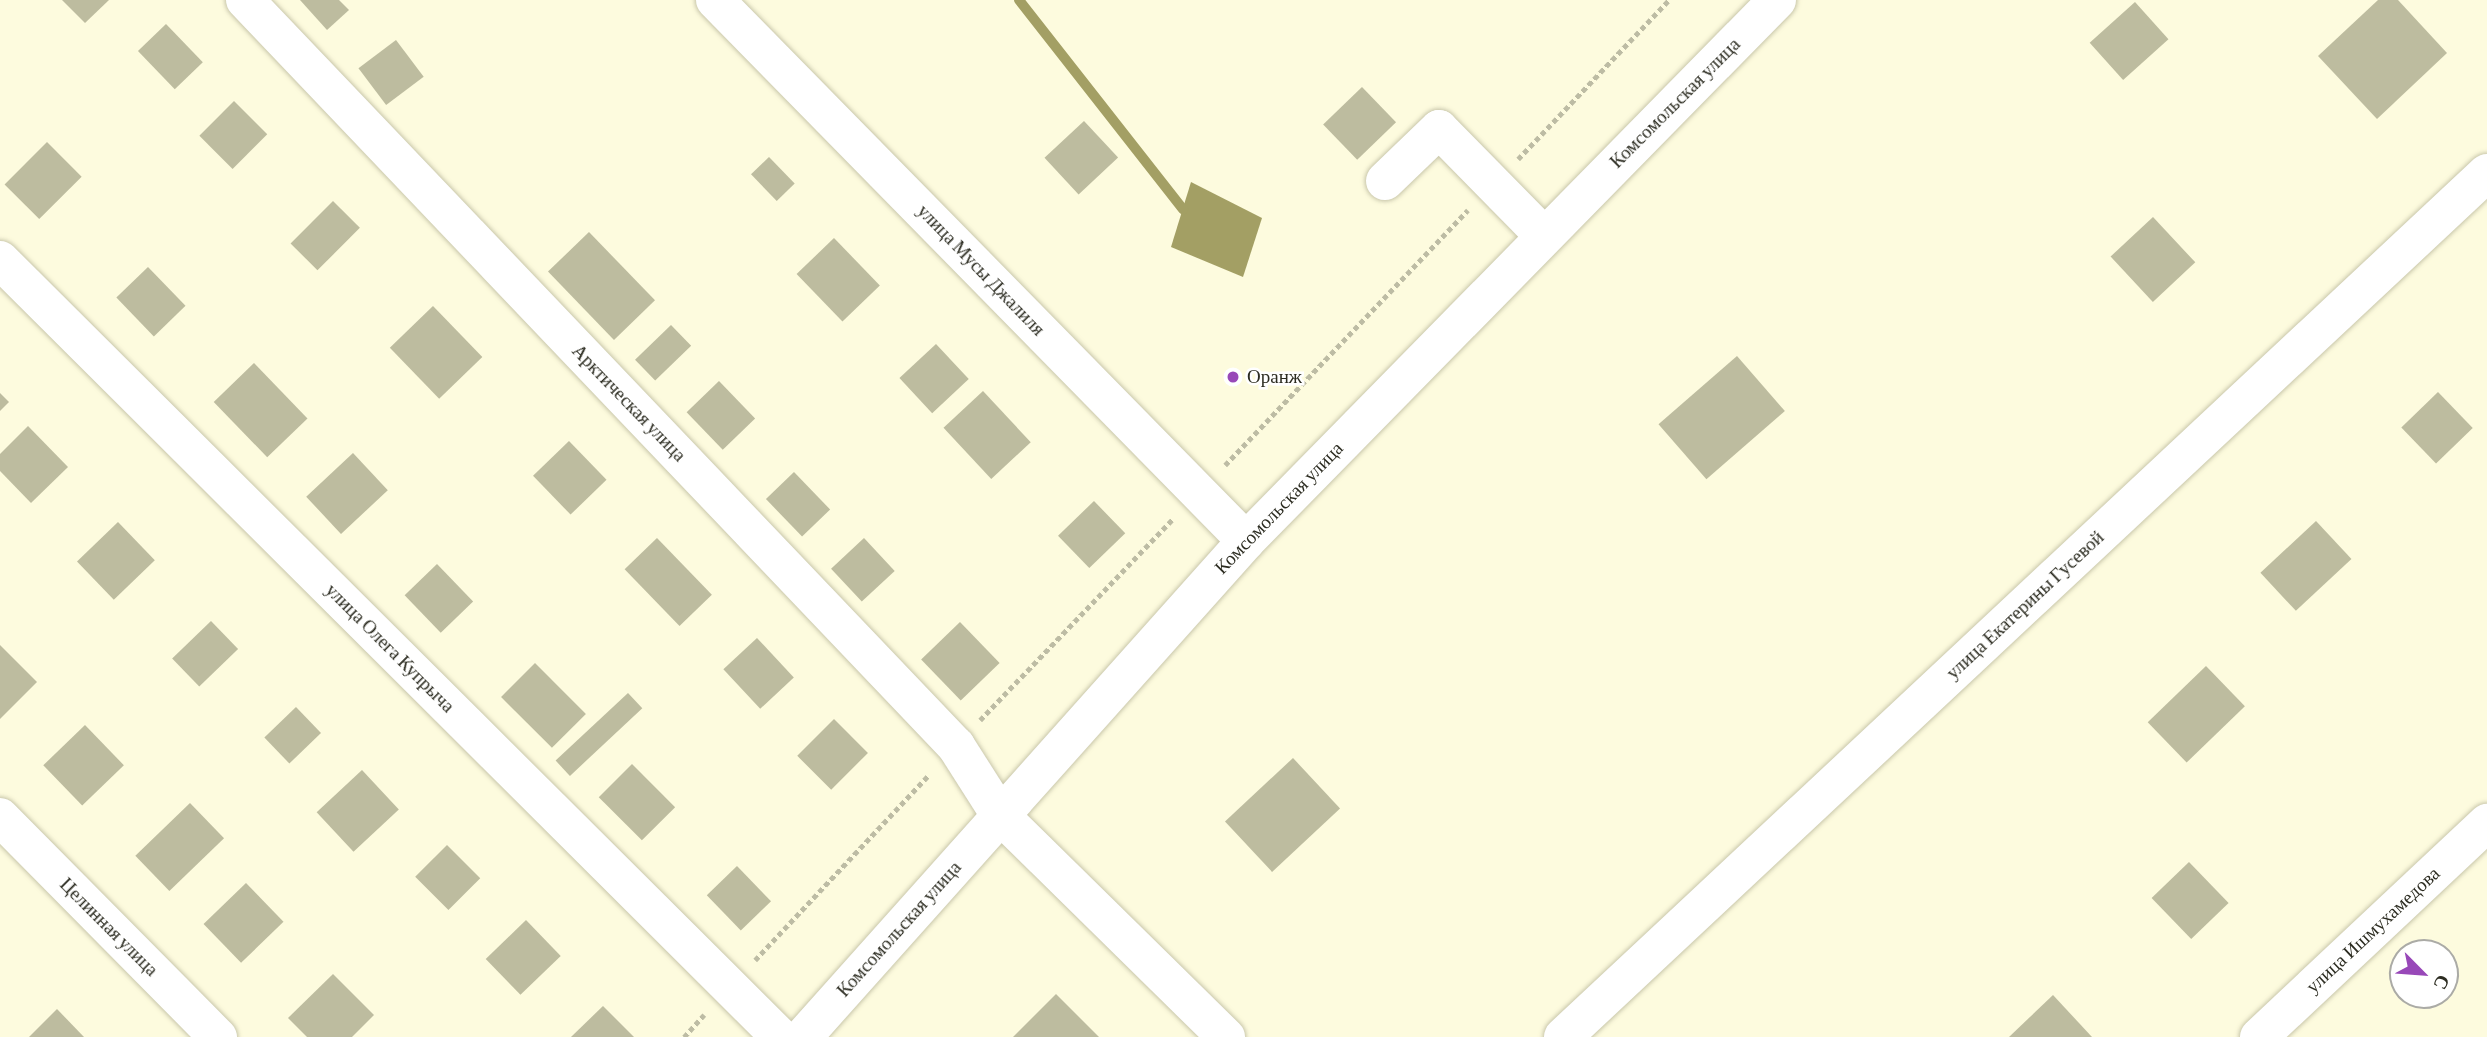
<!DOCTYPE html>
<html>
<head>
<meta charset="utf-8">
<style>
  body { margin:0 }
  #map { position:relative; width:2487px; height:1037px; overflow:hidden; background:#fdfbde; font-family:"Crimson Pro",serif }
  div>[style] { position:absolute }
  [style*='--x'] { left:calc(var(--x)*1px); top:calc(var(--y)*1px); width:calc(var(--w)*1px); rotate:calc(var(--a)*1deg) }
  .water>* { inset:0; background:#a39f64 }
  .stream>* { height:10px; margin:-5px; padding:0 5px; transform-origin:5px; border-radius:5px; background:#a39f64 }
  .building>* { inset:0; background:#bdbc9f; transform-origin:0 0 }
  .path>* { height:4.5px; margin-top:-2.25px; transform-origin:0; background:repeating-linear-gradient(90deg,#bdbca4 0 5px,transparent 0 8.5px) }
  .roads { filter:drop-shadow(0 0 2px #c9c7ab) drop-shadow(0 0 2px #c9c7ab) }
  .minor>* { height:38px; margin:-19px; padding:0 19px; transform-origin:19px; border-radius:19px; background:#fff }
  .dots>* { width:19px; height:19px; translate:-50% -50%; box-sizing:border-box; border:4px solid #fff; border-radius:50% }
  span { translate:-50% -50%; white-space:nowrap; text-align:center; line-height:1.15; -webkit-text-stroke:5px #fff; paint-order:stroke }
  .street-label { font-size:19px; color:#2c2c21 }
  .poi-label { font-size:19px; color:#2c2c21 }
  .left { translate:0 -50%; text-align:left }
  .north { position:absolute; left:2389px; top:939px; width:70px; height:70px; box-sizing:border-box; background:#fff; border:2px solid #ababa6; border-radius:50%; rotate:115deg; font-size:19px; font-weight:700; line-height:28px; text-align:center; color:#2c2c21 }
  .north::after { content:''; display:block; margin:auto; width:24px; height:32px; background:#9848b8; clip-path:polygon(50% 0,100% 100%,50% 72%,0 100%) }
</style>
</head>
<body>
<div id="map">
  <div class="water">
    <i style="clip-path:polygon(1191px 182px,1262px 218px,1243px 277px,1171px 247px)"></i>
  </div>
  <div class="stream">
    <i style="--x:1019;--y:0;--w:266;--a:51.9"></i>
  </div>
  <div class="building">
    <i style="clip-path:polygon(62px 0,109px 0,85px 23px)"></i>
    <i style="clip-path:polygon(300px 0,339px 0,349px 10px,327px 30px)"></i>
    <i style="clip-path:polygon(2378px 0,2398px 0,2447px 53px,2377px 119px,2318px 56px)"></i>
    <i style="left:2135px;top:2px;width:50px;height:61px;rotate:48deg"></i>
    <i style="left:166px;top:24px;width:53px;height:39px;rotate:46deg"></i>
    <i style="left:396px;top:40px;width:46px;height:47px;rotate:53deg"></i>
    <i style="left:1362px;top:87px;width:49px;height:54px;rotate:46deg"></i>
    <i style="left:234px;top:101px;width:47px;height:49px;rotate:45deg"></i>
    <i style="left:1084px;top:121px;width:50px;height:54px;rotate:47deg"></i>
    <i style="left:47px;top:142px;width:49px;height:60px;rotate:45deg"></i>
    <i style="left:769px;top:157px;width:37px;height:25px;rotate:46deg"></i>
    <i style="left:333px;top:201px;width:38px;height:60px;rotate:45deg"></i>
    <i style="left:2153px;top:217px;width:62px;height:58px;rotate:47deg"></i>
    <i style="left:589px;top:232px;width:95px;height:57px;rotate:46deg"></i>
    <i style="left:834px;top:238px;width:66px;height:52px;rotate:46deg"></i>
    <i style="left:148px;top:267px;width:54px;height:44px;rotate:46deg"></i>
    <i style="left:433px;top:306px;width:71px;height:60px;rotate:46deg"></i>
    <i style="left:671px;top:325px;width:29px;height:50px;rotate:46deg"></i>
    <i style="left:936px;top:344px;width:48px;height:50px;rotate:47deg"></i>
    <i style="left:1737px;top:356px;width:73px;height:104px;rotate:49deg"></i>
    <i style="left:254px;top:363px;width:77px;height:56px;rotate:46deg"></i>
    <i style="left:719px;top:381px;width:52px;height:45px;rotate:46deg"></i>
    <i style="left:983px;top:391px;width:70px;height:54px;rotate:47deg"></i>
    <i style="left:2438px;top:392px;width:50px;height:51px;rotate:46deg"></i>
    <i style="clip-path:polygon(0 393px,9px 402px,0 411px)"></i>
    <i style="clip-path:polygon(28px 426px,68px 467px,31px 503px,0 471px,0 454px)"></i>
    <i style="left:569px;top:441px;width:54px;height:50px;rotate:46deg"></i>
    <i style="left:353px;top:453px;width:51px;height:64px;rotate:47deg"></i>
    <i style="left:794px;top:472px;width:52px;height:39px;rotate:46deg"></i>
    <i style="left:1094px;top:501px;width:45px;height:50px;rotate:46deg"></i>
    <i style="left:2316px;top:521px;width:52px;height:76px;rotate:47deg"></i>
    <i style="left:118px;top:522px;width:53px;height:57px;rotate:46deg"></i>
    <i style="left:657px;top:538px;width:79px;height:45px;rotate:46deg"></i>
    <i style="left:864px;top:538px;width:45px;height:45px;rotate:47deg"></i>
    <i style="left:437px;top:564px;width:52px;height:45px;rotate:46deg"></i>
    <i style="left:211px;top:621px;width:39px;height:54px;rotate:46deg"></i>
    <i style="left:960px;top:622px;width:57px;height:54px;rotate:46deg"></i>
    <i style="left:757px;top:638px;width:54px;height:46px;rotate:47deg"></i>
    <i style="clip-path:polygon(0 645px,37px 682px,0 719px)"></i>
    <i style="left:535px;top:663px;width:72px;height:48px;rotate:45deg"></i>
    <i style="left:2206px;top:666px;width:56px;height:81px;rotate:46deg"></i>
    <i style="left:628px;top:693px;width:21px;height:99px;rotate:47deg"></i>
    <i style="left:296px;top:707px;width:36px;height:44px;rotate:46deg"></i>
    <i style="left:834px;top:719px;width:48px;height:52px;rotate:45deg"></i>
    <i style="left:85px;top:725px;width:56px;height:58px;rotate:46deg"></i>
    <i style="left:1293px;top:758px;width:69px;height:93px;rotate:47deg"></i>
    <i style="left:632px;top:764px;width:61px;height:47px;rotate:45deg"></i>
    <i style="left:362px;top:770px;width:54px;height:62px;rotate:47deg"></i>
    <i style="left:190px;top:803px;width:49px;height:76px;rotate:46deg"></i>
    <i style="left:447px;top:845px;width:47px;height:45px;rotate:45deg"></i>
    <i style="left:2189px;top:862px;width:57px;height:52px;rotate:46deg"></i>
    <i style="left:737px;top:866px;width:49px;height:42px;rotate:46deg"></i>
    <i style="left:246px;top:883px;width:54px;height:59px;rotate:46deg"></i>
    <i style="left:526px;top:920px;width:50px;height:56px;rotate:46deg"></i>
    <i style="clip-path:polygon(333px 974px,374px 1015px,352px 1037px,307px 1037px,288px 1018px)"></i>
    <i style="clip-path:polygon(1056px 994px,1099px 1037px,1013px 1037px)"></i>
    <i style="clip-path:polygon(2053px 995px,2092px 1037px,2009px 1037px)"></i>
    <i style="clip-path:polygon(603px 1006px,634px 1037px,571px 1037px)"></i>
    <i style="clip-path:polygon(57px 1009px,84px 1037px,29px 1037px)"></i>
  </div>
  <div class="path">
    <i style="--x:1518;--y:159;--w:219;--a:-46.5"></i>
    <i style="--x:1225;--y:465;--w:352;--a:-46.4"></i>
    <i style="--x:980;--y:720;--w:279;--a:-46.2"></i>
    <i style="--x:755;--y:960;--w:254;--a:-46.8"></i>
    <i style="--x:684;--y:1037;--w:30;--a:-48"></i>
  </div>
  <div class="roads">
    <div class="minor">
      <i style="--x:245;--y:0;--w:1031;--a:46.38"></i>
      <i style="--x:956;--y:746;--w:82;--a:57.5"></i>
      <i style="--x:1000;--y:815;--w:317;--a:44.5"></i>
      <i style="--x:715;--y:0;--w:758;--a:45.53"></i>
      <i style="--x:1385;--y:181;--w:75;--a:-43.9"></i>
      <i style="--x:1439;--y:129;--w:148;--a:45.5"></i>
      <i style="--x:0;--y:260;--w:1101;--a:44.89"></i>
      <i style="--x:0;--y:817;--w:310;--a:45.3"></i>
      <i style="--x:803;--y:1037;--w:665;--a:-48.23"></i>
      <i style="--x:1246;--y:541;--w:758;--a:-45.53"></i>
      <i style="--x:1563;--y:1037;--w:1265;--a:-43.08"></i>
      <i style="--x:2259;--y:1037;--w:313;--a:-43.2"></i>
    </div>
  </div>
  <div class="dots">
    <i style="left:1233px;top:377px;background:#9848b8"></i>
  </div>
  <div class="street-label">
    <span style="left:1675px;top:103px;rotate:-45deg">Комсомольская улица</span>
    <span style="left:981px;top:270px;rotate:46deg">улица Мусы Джалиля</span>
    <span style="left:629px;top:403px;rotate:46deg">Арктическая улица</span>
    <span style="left:1279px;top:508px;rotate:-46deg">Комсомольская улица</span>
    <span style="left:2025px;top:605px;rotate:-43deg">улица Екатерины Гусевой</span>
    <span style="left:390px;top:648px;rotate:45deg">улица Олега Купрыча</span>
    <span style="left:109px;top:927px;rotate:45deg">Целинная улица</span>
    <span style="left:899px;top:929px;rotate:-48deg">Комсомольская улица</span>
    <span style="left:2373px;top:930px;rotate:-43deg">улица Ишмухамедова</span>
  </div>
  <div class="poi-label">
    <span class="left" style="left:1247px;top:377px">Оранж</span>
  </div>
  <div class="north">С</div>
</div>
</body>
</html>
